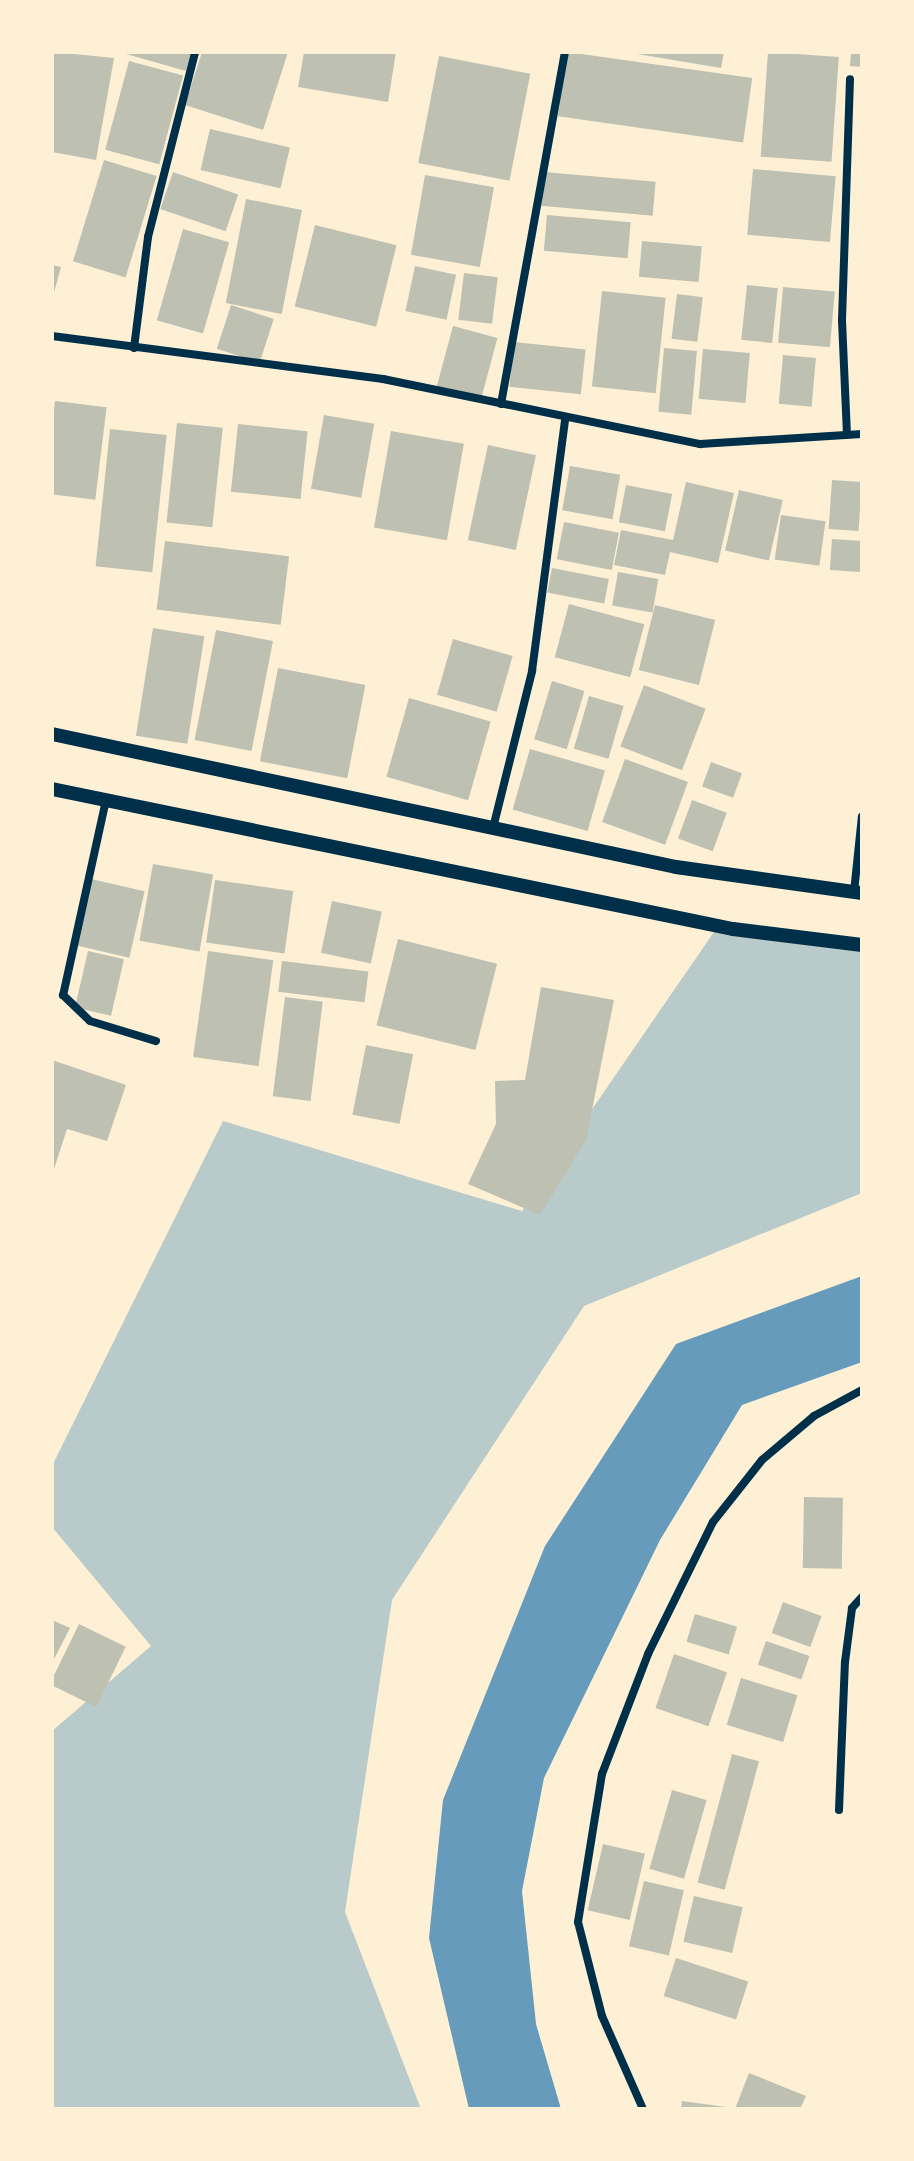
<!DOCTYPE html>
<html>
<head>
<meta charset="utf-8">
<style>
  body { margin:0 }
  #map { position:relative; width:914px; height:2161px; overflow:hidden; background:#fdf0d5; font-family:"Fira Sans",sans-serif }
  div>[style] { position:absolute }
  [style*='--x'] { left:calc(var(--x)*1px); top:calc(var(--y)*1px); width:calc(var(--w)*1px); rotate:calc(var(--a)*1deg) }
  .green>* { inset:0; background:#b9caca }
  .water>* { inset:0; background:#669bbc }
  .building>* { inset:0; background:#bec0b2; transform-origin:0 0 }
  .minor>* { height:8px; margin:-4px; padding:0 4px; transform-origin:4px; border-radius:4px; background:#003049 }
  .tertiary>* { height:14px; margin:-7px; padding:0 7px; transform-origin:7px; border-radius:7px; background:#003049 }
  span { translate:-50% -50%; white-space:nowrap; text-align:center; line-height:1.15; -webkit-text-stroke:7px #fdf0d5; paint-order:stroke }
  .frame { position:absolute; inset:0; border:54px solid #fdf0d5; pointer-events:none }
</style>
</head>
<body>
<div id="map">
  <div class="green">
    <i style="clip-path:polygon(716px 929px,862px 949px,862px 1193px,584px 1306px,392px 1600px,345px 1912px,421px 2109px,52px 2109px,52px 1731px,151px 1646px,52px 1527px,52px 1466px,223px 1121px,522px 1211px)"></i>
  </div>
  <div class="water">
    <i style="clip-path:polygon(862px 1276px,862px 1362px,742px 1405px,660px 1540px,544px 1778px,522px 1891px,536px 2024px,561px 2109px,469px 2109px,429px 1938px,443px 1800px,545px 1546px,676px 1344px)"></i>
  </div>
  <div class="building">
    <i style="clip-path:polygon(54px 52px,114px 58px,96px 160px,52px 152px)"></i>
    <i style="clip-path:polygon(119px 52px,191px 52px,186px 71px)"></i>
    <i style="clip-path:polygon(202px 52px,288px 52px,263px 130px,185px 105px)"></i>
    <i style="clip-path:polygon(304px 52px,396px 52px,388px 102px,298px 87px)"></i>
    <i style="left:567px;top:52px;width:187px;height:65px;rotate:8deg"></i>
    <i style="clip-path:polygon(625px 52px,724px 52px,721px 68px)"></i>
    <i style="left:768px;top:52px;width:71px;height:105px;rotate:4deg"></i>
    <i style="clip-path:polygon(851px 52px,862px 52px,862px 67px,850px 66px)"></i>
    <i style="left:439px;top:56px;width:93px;height:109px;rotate:11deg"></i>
    <i style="left:129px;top:61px;width:56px;height:92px;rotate:15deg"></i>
    <i style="left:210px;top:129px;width:82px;height:42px;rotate:13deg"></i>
    <i style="left:104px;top:160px;width:55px;height:106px;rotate:17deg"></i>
    <i style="left:753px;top:169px;width:83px;height:66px;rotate:5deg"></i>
    <i style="left:173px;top:172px;width:69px;height:39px;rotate:19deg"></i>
    <i style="left:544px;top:172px;width:112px;height:34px;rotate:5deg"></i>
    <i style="left:425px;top:175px;width:70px;height:81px;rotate:10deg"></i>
    <i style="left:246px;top:199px;width:57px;height:106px;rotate:11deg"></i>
    <i style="left:547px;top:215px;width:84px;height:36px;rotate:5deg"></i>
    <i style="left:315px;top:225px;width:84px;height:84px;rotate:14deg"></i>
    <i style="left:183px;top:229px;width:48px;height:95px;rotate:16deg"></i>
    <i style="left:642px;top:241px;width:60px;height:36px;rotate:5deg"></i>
    <i style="clip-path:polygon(52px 265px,61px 267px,53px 296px,52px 296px)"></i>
    <i style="left:415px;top:266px;width:42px;height:46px;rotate:12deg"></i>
    <i style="left:464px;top:273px;width:34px;height:47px;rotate:7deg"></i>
    <i style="left:747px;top:285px;width:31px;height:55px;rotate:6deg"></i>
    <i style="left:783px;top:287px;width:52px;height:56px;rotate:5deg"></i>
    <i style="left:602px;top:291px;width:64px;height:96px;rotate:6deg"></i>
    <i style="left:677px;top:294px;width:26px;height:45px;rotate:7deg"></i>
    <i style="left:231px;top:305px;width:45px;height:46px;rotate:18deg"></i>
    <i style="left:453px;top:326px;width:46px;height:63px;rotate:15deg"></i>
    <i style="left:514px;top:342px;width:72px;height:45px;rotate:6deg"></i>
    <i style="left:664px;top:348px;width:33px;height:64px;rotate:5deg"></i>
    <i style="left:703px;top:349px;width:47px;height:50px;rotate:5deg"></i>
    <i style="left:783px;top:355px;width:33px;height:49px;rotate:5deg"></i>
    <i style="left:55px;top:401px;width:52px;height:93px;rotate:7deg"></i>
    <i style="left:324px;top:415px;width:51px;height:75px;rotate:10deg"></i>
    <i style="left:177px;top:423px;width:46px;height:100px;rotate:6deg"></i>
    <i style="left:238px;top:424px;width:70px;height:68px;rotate:6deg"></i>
    <i style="left:110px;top:429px;width:57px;height:138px;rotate:6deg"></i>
    <i style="left:391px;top:431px;width:74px;height:98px;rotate:10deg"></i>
    <i style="left:488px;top:445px;width:49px;height:97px;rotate:12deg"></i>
    <i style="left:570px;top:466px;width:51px;height:45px;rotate:10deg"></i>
    <i style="left:832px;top:480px;width:30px;height:49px;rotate:4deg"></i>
    <i style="clip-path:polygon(686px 482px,734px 493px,718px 563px,670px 552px,665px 575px,614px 565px,621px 530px,673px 540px)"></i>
    <i style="left:626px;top:485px;width:47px;height:38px;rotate:11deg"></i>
    <i style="left:739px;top:490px;width:45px;height:62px;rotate:13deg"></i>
    <i style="left:781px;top:515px;width:45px;height:45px;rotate:8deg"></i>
    <i style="left:564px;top:522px;width:56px;height:38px;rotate:11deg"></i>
    <i style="left:832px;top:539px;width:30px;height:31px;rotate:4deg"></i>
    <i style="left:165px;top:541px;width:125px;height:69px;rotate:7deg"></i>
    <i style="left:552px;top:568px;width:58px;height:25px;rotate:11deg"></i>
    <i style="left:618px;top:572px;width:41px;height:34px;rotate:10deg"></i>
    <i style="left:569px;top:604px;width:78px;height:55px;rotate:15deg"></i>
    <i style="left:655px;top:605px;width:62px;height:67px;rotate:14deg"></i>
    <i style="left:153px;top:628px;width:52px;height:109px;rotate:9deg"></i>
    <i style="left:216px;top:630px;width:58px;height:112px;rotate:11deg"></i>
    <i style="left:453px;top:639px;width:62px;height:58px;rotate:16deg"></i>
    <i style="left:278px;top:668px;width:89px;height:95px;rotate:11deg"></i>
    <i style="left:552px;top:681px;width:34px;height:61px;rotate:17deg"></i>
    <i style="left:644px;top:685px;width:66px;height:66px;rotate:21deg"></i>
    <i style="left:589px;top:696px;width:36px;height:55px;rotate:16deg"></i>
    <i style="left:409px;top:698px;width:85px;height:82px;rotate:16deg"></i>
    <i style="left:530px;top:749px;width:78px;height:63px;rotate:16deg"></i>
    <i style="left:625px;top:759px;width:67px;height:67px;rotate:20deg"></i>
    <i style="left:711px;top:762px;width:33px;height:26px;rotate:20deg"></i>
    <i style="left:692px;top:800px;width:37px;height:41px;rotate:20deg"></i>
    <i style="left:153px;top:864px;width:61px;height:78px;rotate:10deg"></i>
    <i style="left:91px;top:879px;width:55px;height:68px;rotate:13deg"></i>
    <i style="left:215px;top:880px;width:79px;height:63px;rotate:8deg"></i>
    <i style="left:332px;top:901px;width:51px;height:53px;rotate:12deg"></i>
    <i style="left:398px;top:939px;width:102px;height:89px;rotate:14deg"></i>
    <i style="left:88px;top:951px;width:37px;height:58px;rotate:13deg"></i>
    <i style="left:208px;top:951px;width:66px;height:107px;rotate:8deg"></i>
    <i style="left:282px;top:961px;width:87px;height:31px;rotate:7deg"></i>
    <i style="clip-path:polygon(541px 987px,614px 1000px,586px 1140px,540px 1215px,468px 1184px,496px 1124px,495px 1081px,525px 1080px)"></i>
    <i style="left:285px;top:997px;width:38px;height:100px;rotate:7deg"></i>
    <i style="left:366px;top:1045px;width:48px;height:71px;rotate:11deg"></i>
    <i style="clip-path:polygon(52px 1060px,126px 1085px,107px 1141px,67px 1129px,53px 1172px)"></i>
    <i style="left:804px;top:1497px;width:39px;height:71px;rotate:1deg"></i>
    <i style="left:783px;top:1602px;width:41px;height:33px;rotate:20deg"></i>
    <i style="left:695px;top:1614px;width:44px;height:29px;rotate:17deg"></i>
    <i style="clip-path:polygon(52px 1620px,70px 1628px,52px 1663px)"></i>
    <i style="left:79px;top:1624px;width:52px;height:67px;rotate:26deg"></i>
    <i style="left:766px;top:1641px;width:46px;height:25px;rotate:19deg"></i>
    <i style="left:674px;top:1654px;width:56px;height:57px;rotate:19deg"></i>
    <i style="left:741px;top:1678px;width:59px;height:49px;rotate:17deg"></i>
    <i style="left:732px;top:1754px;width:28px;height:133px;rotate:15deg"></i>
    <i style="left:672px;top:1790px;width:36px;height:82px;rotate:16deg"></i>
    <i style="left:603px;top:1844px;width:43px;height:68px;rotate:13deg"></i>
    <i style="left:644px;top:1881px;width:41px;height:67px;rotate:13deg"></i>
    <i style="left:694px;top:1896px;width:50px;height:47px;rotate:13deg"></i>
    <i style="left:676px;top:1958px;width:76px;height:40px;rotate:18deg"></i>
    <i style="clip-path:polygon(749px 2073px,806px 2096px,800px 2109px,735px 2109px)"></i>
    <i style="clip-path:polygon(682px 2101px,726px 2107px,726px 2109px,681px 2109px)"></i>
  </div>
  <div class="minor">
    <i style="--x:52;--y:336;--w:334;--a:7.4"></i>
    <i style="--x:383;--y:379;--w:324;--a:11.6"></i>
    <i style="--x:700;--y:444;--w:162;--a:-3.5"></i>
    <i style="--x:134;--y:348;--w:112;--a:-82.8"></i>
    <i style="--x:148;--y:237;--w:191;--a:-75.7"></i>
    <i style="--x:501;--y:404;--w:358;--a:-79.7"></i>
    <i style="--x:847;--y:435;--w:115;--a:-92.5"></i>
    <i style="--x:842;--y:320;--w:241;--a:-88.1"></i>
    <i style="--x:106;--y:800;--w:200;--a:102.4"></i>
    <i style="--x:63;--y:995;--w:37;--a:44"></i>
    <i style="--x:90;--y:1021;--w:69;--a:16.9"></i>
    <i style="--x:493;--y:828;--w:162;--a:-76"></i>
    <i style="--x:532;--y:671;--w:254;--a:-82.5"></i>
    <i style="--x:854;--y:892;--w:76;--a:-84"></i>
    <i style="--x:839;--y:1810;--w:148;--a:-87.7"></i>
    <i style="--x:845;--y:1662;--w:54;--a:-82.6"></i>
    <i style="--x:852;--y:1608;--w:15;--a:-48"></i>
    <i style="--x:643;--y:2109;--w:102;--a:-113.8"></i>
    <i style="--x:602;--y:2016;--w:97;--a:-104.3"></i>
    <i style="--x:578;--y:1922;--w:150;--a:-80.8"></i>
    <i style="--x:602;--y:1774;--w:129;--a:-69"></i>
    <i style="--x:648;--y:1654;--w:147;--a:-63.8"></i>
    <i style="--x:713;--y:1522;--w:79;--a:-51.7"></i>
    <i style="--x:762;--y:1460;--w:68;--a:-40.2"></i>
    <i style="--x:814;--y:1416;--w:55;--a:-28.4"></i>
  </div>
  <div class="tertiary">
    <i style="--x:52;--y:734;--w:638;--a:12.03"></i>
    <i style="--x:676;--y:867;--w:188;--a:8"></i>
    <i style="--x:52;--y:789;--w:695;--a:11.62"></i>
    <i style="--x:733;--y:929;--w:130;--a:7.1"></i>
  </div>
  <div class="frame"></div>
</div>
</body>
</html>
